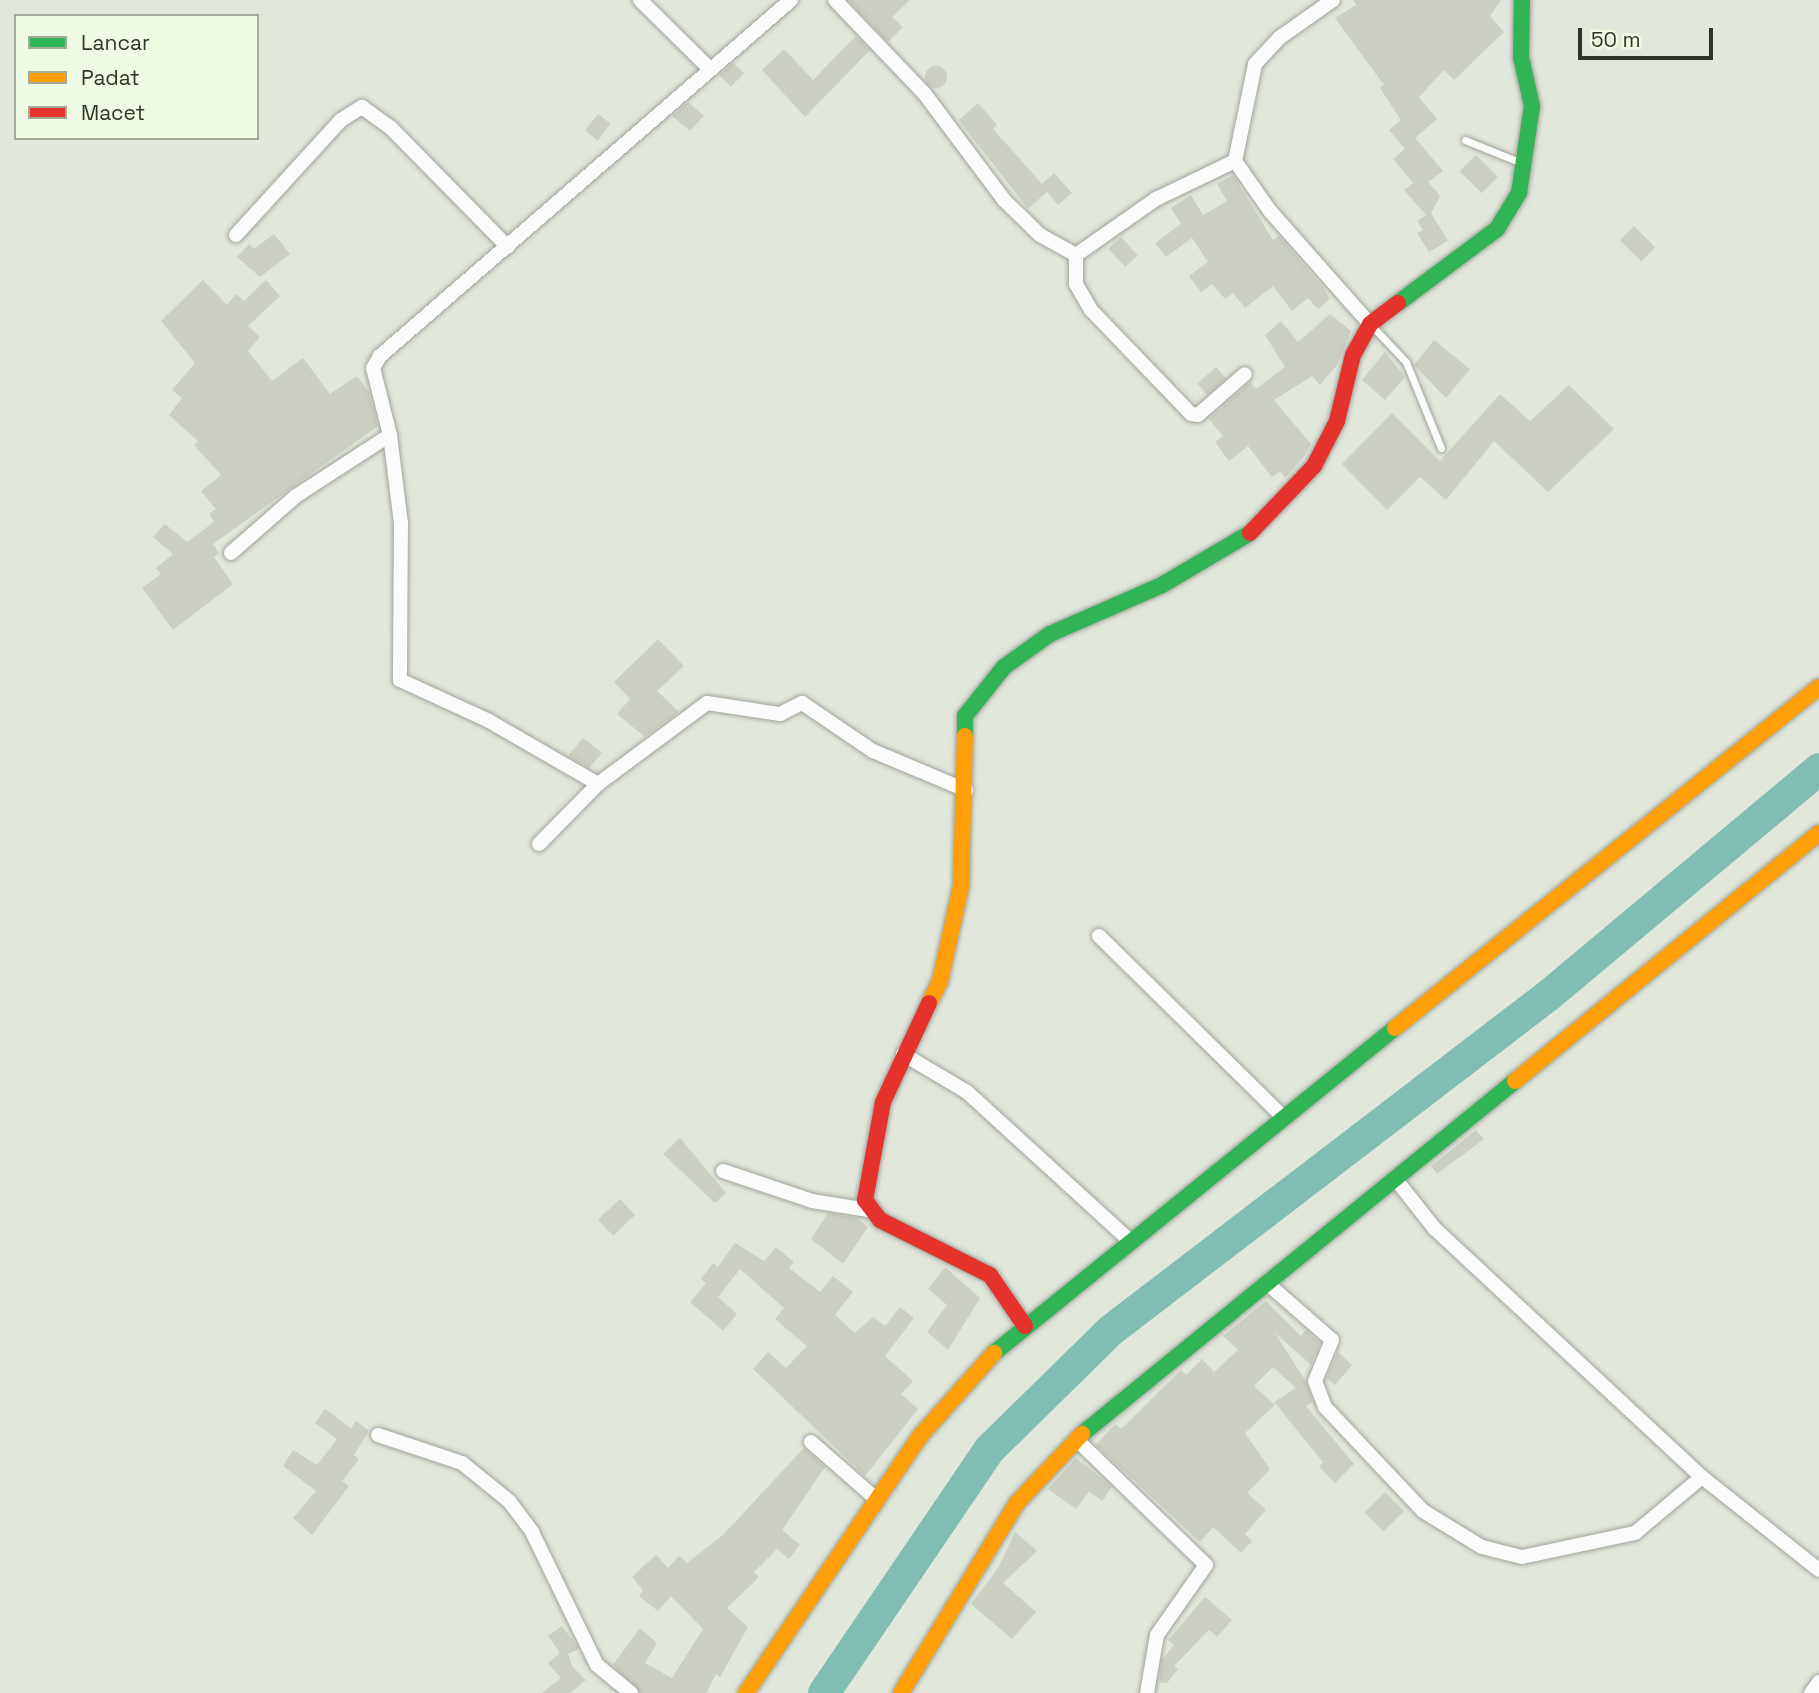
<!DOCTYPE html>
<html>
<head>
<meta charset="utf-8">
<style>
  body { margin:0 }
  #map { position:relative; width:1819px; height:1693px; overflow:hidden; background:#e1e7db; font-family:"Space Grotesk",sans-serif }
  div>[style] { position:absolute }
  [style*='--x'] { left:calc(var(--x)*1px); top:calc(var(--y)*1px); width:calc(var(--w)*1px); rotate:calc(var(--a)*1deg) }
  .river>* { height:32px; margin:-16px; padding:0 16px; transform-origin:16px; border-radius:16px; background:#81bdb2 }
  .building>* { inset:0; background:#cccfc4; transform-origin:0 0 }
  .round { border-radius:50% }
  .roads { filter:drop-shadow(0 0 2px #a0a49b) drop-shadow(0 0 2px #a0a49b) }
  .lane>* { height:7px; margin:-3.5px; padding:0 3.5px; transform-origin:3.5px; border-radius:3.5px; background:#fafbfa }
  .street>* { height:14px; margin:-7px; padding:0 7px; transform-origin:7px; border-radius:7px; background:#fafbfa }
  .fast>* { height:16px; margin:-8px; padding:0 8px; transform-origin:8px; border-radius:8px; background:#30b455 }
  .slow>* { height:16px; margin:-8px; padding:0 8px; transform-origin:8px; border-radius:8px; background:#ff9f0a }
  .jam>* { height:16px; margin:-8px; padding:0 8px; transform-origin:8px; border-radius:8px; background:#e5322d }
  span { translate:-50% -50%; white-space:nowrap; text-align:center; line-height:1.15; -webkit-text-stroke:6px #eefae2; paint-order:stroke }
  .legend { position:absolute; left:14px; top:14px; width:245px; height:126px; box-sizing:border-box; background:#eefae2; border:2px solid #a2ab99; margin:0; padding:9px 12px; list-style:none; font-size:21px; color:#30352c }
  .legend li { display:flex; align-items:center; gap:14px; height:35px }
  .legend b { width:35px; border:2px solid #a2ab99 }
  .scale { position:absolute; left:1578px; top:28px; width:135px; height:32px; box-sizing:border-box; border:4px solid #30352c; border-top:0; padding-left:9px; font-size:21px; line-height:24px; white-space:nowrap; color:#30352c; -webkit-text-stroke:5px #eefae2; paint-order:stroke }
</style>
</head>
<body>
<div id="map">
  <div class="river">
    <i style="--x:824;--y:1693;--w:294;--a:-55.8"></i>
    <i style="--x:989;--y:1450;--w:170;--a:-44.5"></i>
    <i style="--x:1110;--y:1331;--w:553;--a:-37.43"></i>
    <i style="--x:1549;--y:995;--w:352;--a:-39.9"></i>
  </div>
  <div class="building">
    <i style="clip-path:polygon(848px 0,910px 0,892px 17px,903px 27px,888px 42px)"></i>
    <i style="clip-path:polygon(1353px 0,1501px 0,1490px 16px,1504px 32px,1454px 80px,1444px 70px,1419px 97px,1437px 119px,1415px 138px,1443px 171px,1428px 182px,1440px 196px,1431px 213px,1448px 241px,1429px 252px,1417px 233px,1423px 230px,1417px 221px,1426px 215px,1404px 190px,1413px 183px,1393px 159px,1405px 149px,1389px 130px,1401px 120px,1380px 88px,1384px 85px,1335px 18px,1356px 5px)"></i>
    <i style="clip-path:polygon(856px 36px,870px 50px,805px 117px,762px 70px,784px 49px,813px 80px)"></i>
    <i style="clip-path:polygon(733px 63px,744px 73px,731px 87px,719px 75px)"></i>
    <i class="round" style="left:925px;top:66px;width:22px;height:22px"></i>
    <i style="clip-path:polygon(688px 102px,704px 116px,690px 131px,672px 116px)"></i>
    <i style="clip-path:polygon(978px 103px,997px 125px,993px 129px,1042px 184px,1054px 173px,1072px 193px,1058px 205px,1047px 192px,1028px 209px,959px 120px)"></i>
    <i style="left:598px;top:114px;width:16px;height:21px;rotate:38deg"></i>
    <i style="left:1476px;top:155px;width:31px;height:23px;rotate:45deg"></i>
    <i style="clip-path:polygon(1233px 175px,1273px 240px,1279px 236px,1323px 287px,1330px 299px,1318px 309px,1308px 298px,1292px 311px,1273px 286px,1245px 308px,1233px 293px,1225px 299px,1212px 284px,1201px 292px,1189px 276px,1208px 262px,1192px 238px,1166px 257px,1155px 243px,1181px 224px,1171px 208px,1191px 195px,1203px 215px,1227px 201px,1217px 184px)"></i>
    <i style="left:1634px;top:226px;width:30px;height:20px;rotate:45deg"></i>
    <i style="clip-path:polygon(274px 234px,290px 254px,260px 277px,237px 257px,249px 244px,254px 249px)"></i>
    <i style="left:1121px;top:237px;width:25px;height:17px;rotate:48deg"></i>
    <i style="clip-path:polygon(203px 280px,227px 305px,236px 294px,244px 301px,266px 280px,280px 296px,248px 326px,260px 337px,248px 351px,272px 381px,303px 358px,330px 394px,357px 376px,369px 392px,378px 426px,213px 544px,219px 553px,214px 557px,233px 584px,173px 630px,142px 588px,161px 574px,156px 568px,173px 554px,153px 537px,165px 524px,187px 542px,214px 522px,209px 514px,216px 509px,201px 491px,221px 475px,194px 445px,198px 441px,169px 415px,182px 398px,172px 390px,195px 363px,161px 321px)"></i>
    <i style="clip-path:polygon(1330px 314px,1351px 331px,1337px 365px,1320px 385px,1312px 376px,1274px 400px,1311px 444px,1303px 458px,1285px 478px,1280px 471px,1272px 477px,1248px 446px,1229px 461px,1215px 442px,1223px 436px,1209px 419px,1250px 382px,1256px 389px,1285px 367px,1265px 335px,1281px 321px,1298px 342px)"></i>
    <i style="clip-path:polygon(1434px 340px,1470px 369px,1446px 398px,1414px 365px)"></i>
    <i style="clip-path:polygon(1385px 352px,1405px 377px,1385px 400px,1362px 380px)"></i>
    <i style="left:1216px;top:367px;width:15px;height:25px;rotate:48deg"></i>
    <i style="clip-path:polygon(1569px 385px,1614px 429px,1548px 492px,1494px 441px,1446px 500px,1420px 477px,1387px 510px,1342px 464px,1392px 413px,1440px 461px,1500px 394px,1530px 421px)"></i>
    <i style="clip-path:polygon(658px 639px,684px 666px,657px 691px,679px 712px,645px 737px,617px 714px,630px 699px,614px 682px)"></i>
    <i style="clip-path:polygon(583px 738px,602px 753px,589px 768px,568px 756px)"></i>
    <i style="clip-path:polygon(1476px 1130px,1484px 1139px,1437px 1174px,1431px 1166px)"></i>
    <i style="clip-path:polygon(680px 1138px,726px 1193px,715px 1203px,663px 1154px)"></i>
    <i style="left:620px;top:1199px;width:22px;height:30px;rotate:47deg"></i>
    <i style="clip-path:polygon(828px 1213px,857px 1218px,868px 1227px,843px 1264px,811px 1239px)"></i>
    <i style="clip-path:polygon(735px 1243px,764px 1261px,776px 1247px,794px 1262px,789px 1268px,820px 1292px,833px 1276px,853px 1292px,835px 1315px,855px 1333px,873px 1317px,885px 1326px,900px 1307px,914px 1318px,885px 1356px,913px 1381px,901px 1394px,918px 1409px,865px 1476px,753px 1369px,768px 1352px,786px 1368px,807px 1346px,775px 1319px,784px 1308px,740px 1269px,718px 1297px,737px 1314px,723px 1331px,690px 1302px,706px 1283px,701px 1279px,713px 1263px,718px 1267px)"></i>
    <i style="clip-path:polygon(945px 1267px,980px 1298px,948px 1350px,927px 1332px,947px 1305px,928px 1289px)"></i>
    <i style="clip-path:polygon(1266px 1301px,1301px 1336px,1306px 1330px,1320px 1343px,1311px 1365px,1275px 1333px,1306px 1382px,1313px 1402px,1306px 1406px,1354px 1464px,1335px 1483px,1319px 1467px,1323px 1462px,1274px 1402px,1296px 1388px,1273px 1367px,1254px 1386px,1275px 1405px,1245px 1433px,1270px 1469px,1247px 1493px,1266px 1510px,1245px 1534px,1252px 1541px,1241px 1553px,1213px 1527px,1200px 1542px,1096px 1445px,1115px 1424px,1121px 1429px,1181px 1370px,1186px 1375px,1202px 1359px,1214px 1372px,1238px 1350px,1223px 1336px)"></i>
    <i style="clip-path:polygon(1338px 1352px,1352px 1365px,1335px 1385px,1327px 1378px)"></i>
    <i style="clip-path:polygon(325px 1409px,351px 1428px,356px 1421px,369px 1431px,354px 1455px,359px 1459px,342px 1481px,349px 1486px,312px 1535px,293px 1518px,316px 1491px,283px 1466px,293px 1450px,317px 1465px,337px 1439px,315px 1423px)"></i>
    <i style="clip-path:polygon(804px 1448px,825px 1467px,782px 1530px,800px 1545px,789px 1559px,777px 1549px,754px 1572px,759px 1577px,727px 1608px,748px 1627px,720px 1677px,716px 1674px,706px 1693px,640px 1693px,613px 1665px,640px 1628px,657px 1643px,645px 1663px,672px 1678px,703px 1629px,671px 1596px,658px 1611px,639px 1596px,643px 1590px,632px 1577px,656px 1555px,668px 1568px,679px 1556px,687px 1563px,723px 1535px)"></i>
    <i style="clip-path:polygon(1076px 1458px,1112px 1487px,1102px 1501px,1089px 1492px,1076px 1509px,1048px 1489px)"></i>
    <i style="left:1385px;top:1492px;width:27px;height:29px;rotate:45deg"></i>
    <i style="clip-path:polygon(1015px 1532px,1037px 1551px,1003px 1583px,1036px 1612px,1012px 1639px,971px 1604px,998px 1568px)"></i>
    <i style="clip-path:polygon(1205px 1597px,1232px 1620px,1217px 1637px,1209px 1630px,1174px 1666px,1178px 1669px,1167px 1683px,1159px 1682px,1162px 1660px,1174px 1645px,1168px 1640px)"></i>
    <i style="clip-path:polygon(562px 1626px,579px 1649px,568px 1654px,572px 1666px,586px 1680px,570px 1693px,542px 1693px,561px 1678px,548px 1663px,560px 1653px,548px 1636px)"></i>
  </div>
  <div class="roads">
    <div class="lane">
      <i style="--x:1465;--y:140;--w:61;--a:22"></i>
      <i style="--x:1372;--y:326;--w:50;--a:46.6"></i>
      <i style="--x:1406;--y:362;--w:93;--a:67.9"></i>
    </div>
    <div class="street">
      <i style="--x:640;--y:0;--w:97;--a:44.6"></i>
      <i style="--x:835;--y:0;--w:129;--a:46.3"></i>
      <i style="--x:924;--y:93;--w:134;--a:53.2"></i>
      <i style="--x:1004;--y:200;--w:50;--a:44.2"></i>
      <i style="--x:1040;--y:235;--w:41;--a:29.1"></i>
      <i style="--x:1076;--y:255;--w:98;--a:-35"></i>
      <i style="--x:1156;--y:199;--w:88;--a:-25.7"></i>
      <i style="--x:1235;--y:161;--w:99;--a:-78.3"></i>
      <i style="--x:1255;--y:64;--w:35;--a:-47"></i>
      <i style="--x:1279;--y:38;--w:66;--a:-35.1"></i>
      <i style="--x:1235;--y:161;--w:61;--a:55"></i>
      <i style="--x:1270;--y:211;--w:151;--a:48.5"></i>
      <i style="--x:236;--y:235;--w:156;--a:-47.6"></i>
      <i style="--x:341;--y:120;--w:25;--a:-32"></i>
      <i style="--x:362;--y:107;--w:34;--a:36"></i>
      <i style="--x:390;--y:127;--w:168;--a:45.5"></i>
      <i style="--x:1076;--y:255;--w:29;--a:90"></i>
      <i style="--x:1076;--y:284;--w:30;--a:60"></i>
      <i style="--x:1091;--y:310;--w:144;--a:46.1"></i>
      <i style="--x:1191;--y:414;--w:7;--a:8"></i>
      <i style="--x:1198;--y:415;--w:62;--a:-41.1"></i>
      <i style="--x:390;--y:435;--w:89;--a:82.9"></i>
      <i style="--x:401;--y:523;--w:157;--a:90.4"></i>
      <i style="--x:400;--y:680;--w:98;--a:24.7"></i>
      <i style="--x:489;--y:721;--w:126;--a:30"></i>
      <i style="--x:598;--y:784;--w:136;--a:-36.6"></i>
      <i style="--x:707;--y:703;--w:74;--a:8.6"></i>
      <i style="--x:780;--y:714;--w:25;--a:-27"></i>
      <i style="--x:802;--y:703;--w:86;--a:34.1"></i>
      <i style="--x:873;--y:751;--w:101;--a:22.8"></i>
      <i style="--x:231;--y:553;--w:86;--a:-41.2"></i>
      <i style="--x:296;--y:496;--w:112;--a:-33"></i>
      <i style="--x:390;--y:435;--w:69;--a:-104.2"></i>
      <i style="--x:373;--y:368;--w:14;--a:-60"></i>
      <i style="--x:380;--y:356;--w:544;--a:-40.9"></i>
      <i style="--x:539;--y:844;--w:84;--a:-45.5"></i>
      <i style="--x:1099;--y:936;--w:260;--a:44.5"></i>
      <i style="--x:903;--y:1054;--w:74;--a:30.7"></i>
      <i style="--x:967;--y:1092;--w:221;--a:42.4"></i>
      <i style="--x:723;--y:1171;--w:94;--a:18.6"></i>
      <i style="--x:812;--y:1201;--w:57;--a:9.1"></i>
      <i style="--x:1397;--y:1181;--w:61;--a:51.6"></i>
      <i style="--x:1435;--y:1229;--w:364;--a:42.9"></i>
      <i style="--x:1702;--y:1477;--w:149;--a:38.5"></i>
      <i style="--x:1268;--y:1284;--w:85;--a:41.2"></i>
      <i style="--x:1332;--y:1340;--w:44;--a:112.5"></i>
      <i style="--x:1315;--y:1381;--w:28;--a:69"></i>
      <i style="--x:1325;--y:1407;--w:143;--a:46.7"></i>
      <i style="--x:1423;--y:1511;--w:69;--a:31.4"></i>
      <i style="--x:1482;--y:1547;--w:41;--a:14"></i>
      <i style="--x:1522;--y:1557;--w:116;--a:-12"></i>
      <i style="--x:1635;--y:1533;--w:87;--a:-39.9"></i>
      <i style="--x:378;--y:1435;--w:89;--a:18.4"></i>
      <i style="--x:462;--y:1463;--w:60;--a:39"></i>
      <i style="--x:509;--y:1501;--w:39;--a:53"></i>
      <i style="--x:532;--y:1532;--w:148;--a:64"></i>
      <i style="--x:597;--y:1665;--w:44;--a:39.5"></i>
      <i style="--x:1076;--y:1439;--w:181;--a:44.1"></i>
      <i style="--x:1206;--y:1565;--w:85;--a:125"></i>
      <i style="--x:1157;--y:1635;--w:59;--a:99.8"></i>
      <i style="--x:811;--y:1442;--w:85;--a:41.2"></i>
      <i style="--x:1811;--y:1693;--w:14;--a:-54"></i>
    </div>
    <div class="fast">
      <i style="--x:1398;--y:303;--w:124;--a:-36.8"></i>
      <i style="--x:1497;--y:229;--w:42;--a:-58.6"></i>
      <i style="--x:1519;--y:193;--w:88;--a:-81.5"></i>
      <i style="--x:1532;--y:106;--w:50;--a:-102.7"></i>
      <i style="--x:1521;--y:57;--w:57;--a:-89"></i>
      <i style="--x:965;--y:736;--w:20;--a:-90"></i>
      <i style="--x:965;--y:716;--w:63;--a:-51.5"></i>
      <i style="--x:1004;--y:667;--w:57;--a:-35.7"></i>
      <i style="--x:1050;--y:634;--w:122;--a:-23.6"></i>
      <i style="--x:1162;--y:585;--w:102;--a:-30.6"></i>
      <i style="--x:994;--y:1353;--w:516;--a:-39.02"></i>
      <i style="--x:1082;--y:1434;--w:559;--a:-39.19"></i>
    </div>
    <div class="slow">
      <i style="--x:929;--y:1003;--w:25;--a:-63"></i>
      <i style="--x:940;--y:981;--w:97;--a:-77.5"></i>
      <i style="--x:961;--y:886;--w:150;--a:-88.5"></i>
      <i style="--x:1395;--y:1028;--w:544;--a:-38.81"></i>
      <i style="--x:1515;--y:1081;--w:392;--a:-39.2"></i>
      <i style="--x:746;--y:1693;--w:312;--a:-55.9"></i>
      <i style="--x:921;--y:1435;--w:110;--a:-48.3"></i>
      <i style="--x:901;--y:1693;--w:223;--a:-58.6"></i>
      <i style="--x:1017;--y:1503;--w:95;--a:-46.7"></i>
    </div>
    <div class="jam">
      <i style="--x:1250;--y:533;--w:93;--a:-46.3"></i>
      <i style="--x:1314;--y:466;--w:51;--a:-62.9"></i>
      <i style="--x:1337;--y:421;--w:68;--a:-76.4"></i>
      <i style="--x:1353;--y:355;--w:35;--a:-61"></i>
      <i style="--x:1370;--y:324;--w:35;--a:-37"></i>
      <i style="--x:929;--y:1003;--w:109;--a:114.9"></i>
      <i style="--x:883;--y:1102;--w:100;--a:100.4"></i>
      <i style="--x:865;--y:1200;--w:25;--a:53"></i>
      <i style="--x:880;--y:1220;--w:123;--a:26.6"></i>
      <i style="--x:990;--y:1275;--w:62;--a:55.5"></i>
    </div>
  </div>
  <ul class="legend">
  <li><b style="height:9px;background:#30b455"></b>Lancar</li>
  <li><b style="height:9px;background:#ff9f0a"></b>Padat</li>
  <li><b style="height:9px;background:#e5322d"></b>Macet</li>
  </ul>
  <div class="scale">50 m</div>
</div>
</body>
</html>
